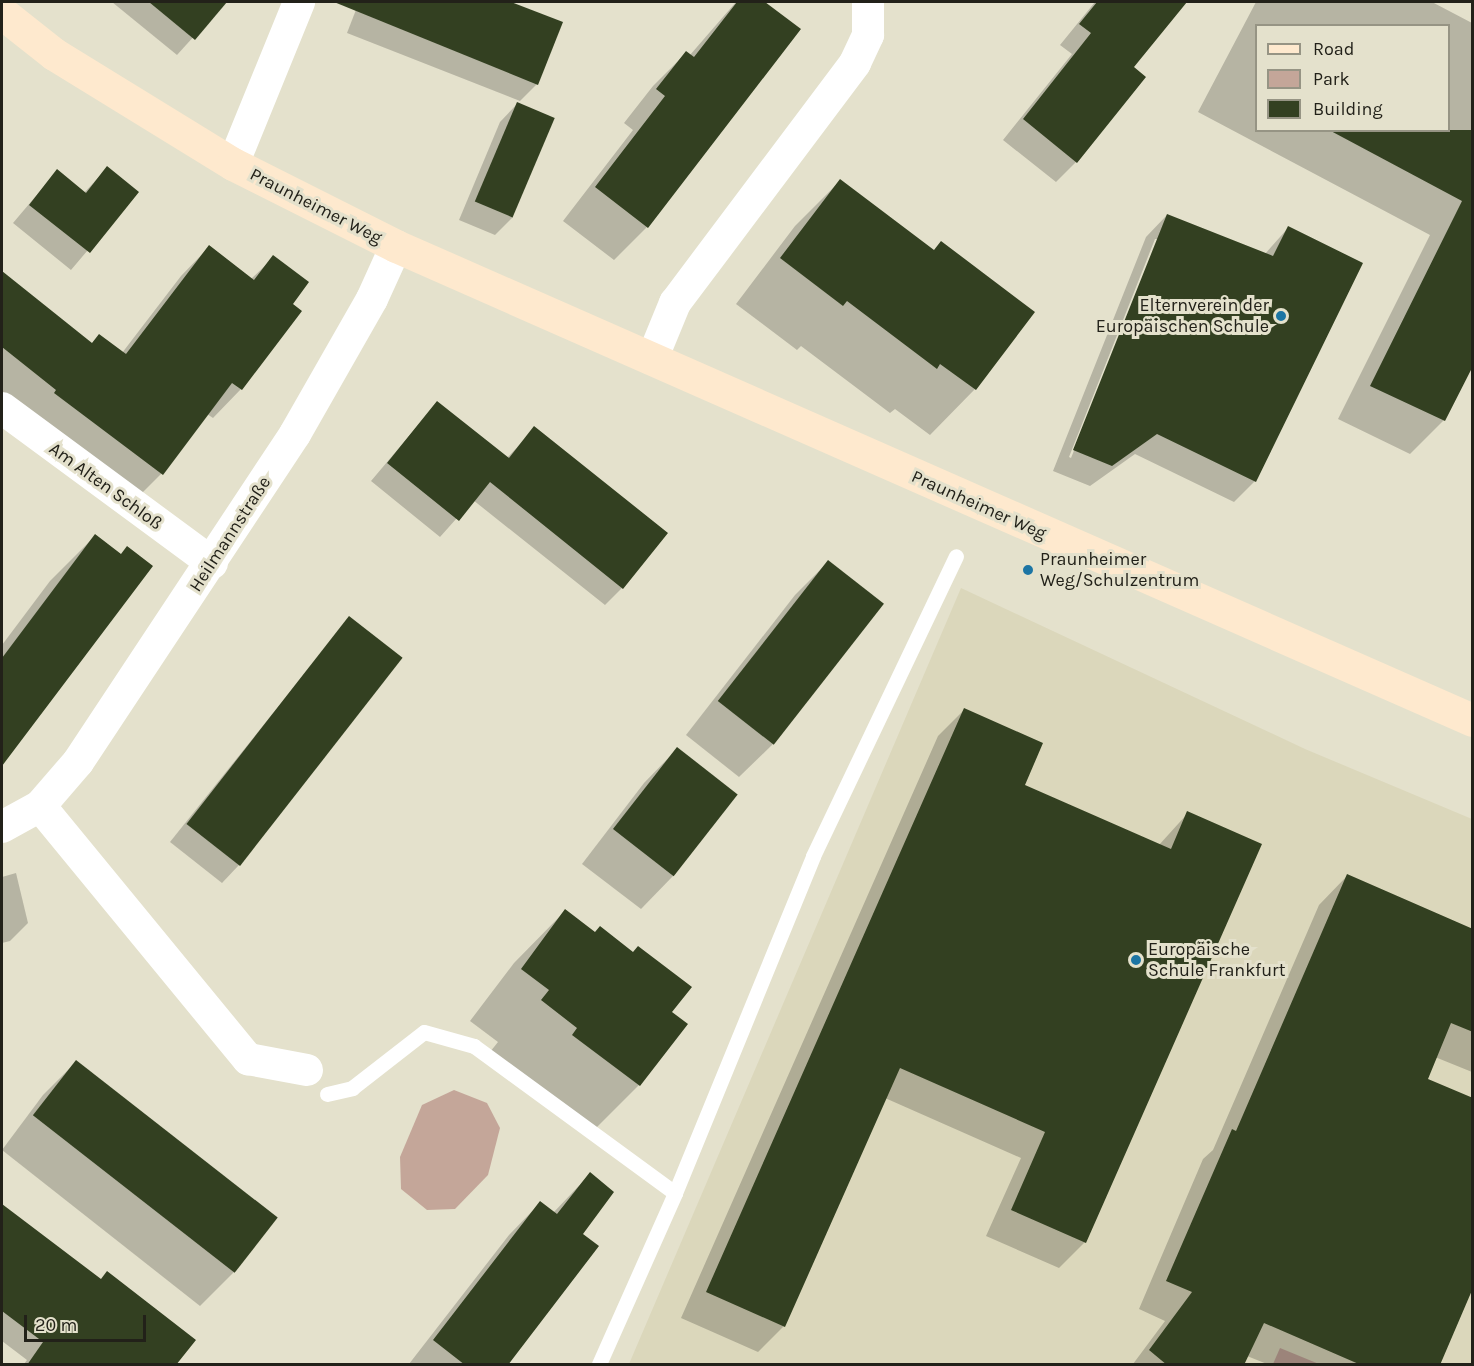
<!DOCTYPE html>
<html>
<head>
<meta charset="utf-8">
<style>
  body { margin:0 }
  #map { position:relative; width:1474px; height:1366px; overflow:hidden; background:#e4e1cc; font-family:Karla,sans-serif }
  div>[style] { position:absolute }
  [style*='--x'] { left:calc(var(--x)*1px); top:calc(var(--y)*1px); width:calc(var(--w)*1px); rotate:calc(var(--a)*1deg) }
  .built>* { inset:0; background:#dbd7bb }
  .green>* { inset:0; background:#c4a699 }
  .shadow>* { inset:0; background:#0003 }
  .building>* { inset:0; background:#334021; transform-origin:0 0 }
  .service>* { height:15px; margin:-7.5px; padding:0 7.5px; transform-origin:7.5px; border-radius:7.5px; background:#fff }
  .minor>* { height:32px; margin:-16px; padding:0 16px; transform-origin:16px; border-radius:16px; background:#fff }
  .secondary>* { height:33px; margin:-16.5px; padding:0 16.5px; transform-origin:16.5px; border-radius:16.5px; background:#fee9ce }
  .dots>* { width:16px; height:16px; translate:-50% -50%; box-sizing:border-box; border:3px solid #e4e1cc; border-radius:50% }
  span { translate:-50% -50%; white-space:nowrap; text-align:center; line-height:1.15; -webkit-text-stroke:6px #e4e1cc; paint-order:stroke }
  .street-label { font-size:18px; color:#222119 }
  .poi-label { font-size:18px; color:#222119 }
  .right { translate:-100% -50%; text-align:right }
  .left { translate:0 -50%; text-align:left }
  .frame { position:absolute; inset:0; border:3px solid #222119; pointer-events:none }
  .legend { position:absolute; left:1255px; top:24px; width:195px; height:108px; box-sizing:border-box; background:#e4e1cc; border:2px solid #969484; margin:0; padding:8px 10px; list-style:none; font-size:18px; color:#222119 }
  .legend li { display:flex; align-items:center; gap:12px; height:30px }
  .legend b { width:30px; border:2px solid #969484 }
  .scale { position:absolute; left:24px; top:1315px; width:122px; height:27px; box-sizing:border-box; border:3px solid #222119; border-top:0; padding-left:8px; font-size:18px; line-height:21px; white-space:nowrap; color:#222119; -webkit-text-stroke:4px #e4e1cc; paint-order:stroke }
</style>
</head>
<body>
<div id="map">
  <div class="built">
    <i style="clip-path:polygon(961px 588px,1305px 749px,1472px 819px,1472px 1364px,629px 1364px)"></i>
  </div>
  <div class="green">
    <i style="clip-path:polygon(454px 1090px,487px 1103px,500px 1128px,488px 1175px,455px 1209px,427px 1210px,401px 1189px,400px 1157px,422px 1105px)"></i>
    <i style="clip-path:polygon(1280px 1348px,1319px 1364px,1273px 1364px)"></i>
  </div>
  <div class="shadow">
    <i style="clip-path:polygon(112px 2px,225px 2px,177px 55px)"></i>
    <i style="clip-path:polygon(359px 2px,508px 2px,561px 23px,537px 84px,520px 101px,347px 33px)"></i>
    <i style="clip-path:polygon(736px 2px,763px 2px,799px 29px,647px 227px,614px 260px,563px 221px,633px 130px,624px 123px,653px 86px,686px 53px,690px 55px)"></i>
    <i style="clip-path:polygon(1095px 2px,1185px 2px,1132px 67px,1076px 162px,1056px 182px,1003px 140px,1072px 54px,1060px 45px)"></i>
    <i style="clip-path:polygon(evenodd,1256px 2px,1432px 2px,1472px 23px,1472px 362px,1444px 420px,1410px 454px,1338px 419px,1430px 235px,1198px 112px,1256px 2px,1256px 26px,1448px 26px,1448px 130px,1256px 130px,1256px 26px)"></i>
    <i style="clip-path:polygon(517px 104px,513px 217px,495px 235px,459px 220px,500px 122px)"></i>
    <i style="clip-path:polygon(107px 168px,137px 192px,71px 270px,13px 223px,57px 171px,84px 193px)"></i>
    <i style="clip-path:polygon(840px 181px,933px 251px,1033px 312px,975px 389px,930px 435px,895px 409px,890px 413px,801px 346px,797px 350px,736px 304px,795px 226px)"></i>
    <i style="clip-path:polygon(evenodd,1167px 215px,1265px 254px,1288px 228px,1361px 264px,1255px 481px,1234px 502px,1135px 454px,1090px 486px,1053px 471px,1146px 237px,1167px 215px,1155px 239px,1159px 239px,1071px 458px,1069px 457px,1155px 239px)"></i>
    <i style="clip-path:polygon(209px 247px,251px 279px,274px 257px,291px 304px,300px 312px,241px 389px,213px 418px,207px 414px,161px 474px,133px 502px,2px 397px,2px 273px,91px 344px,99px 336px,122px 353px,181px 276px)"></i>
    <i style="clip-path:polygon(437px 403px,507px 458px,535px 428px,622px 588px,605px 605px,473px 500px,440px 537px,371px 481px)"></i>
    <i style="clip-path:polygon(95px 536px,121px 555px,150px 566px,2px 764px,2px 645px,50px 581px)"></i>
    <i style="clip-path:polygon(828px 562px,773px 744px,739px 777px,686px 735px,795px 595px)"></i>
    <i style="clip-path:polygon(349px 618px,239px 865px,222px 883px,170px 842px)"></i>
    <i style="clip-path:polygon(964px 710px,1023px 785px,1159px 845px,1188px 813px,1085px 1242px,1059px 1268px,986px 1236px,1021px 1158px,885px 1098px,784px 1326px,758px 1352px,681px 1318px,938px 736px)"></i>
    <i style="clip-path:polygon(677px 749px,736px 795px,674px 875px,641px 909px,582px 864px,644px 783px)"></i>
    <i style="clip-path:polygon(16px 873px,28px 923px,10px 941px,2px 943px,2px 877px)"></i>
    <i style="clip-path:polygon(1347px 876px,1472px 930px,1472px 1072px,1435px 1057px,1426px 1080px,1438px 1364px,1267px 1364px,1247px 1356px,1243px 1364px,1133px 1364px,1165px 1321px,1139px 1309px,1203px 1159px,1213px 1150px,1319px 905px)"></i>
    <i style="clip-path:polygon(565px 911px,594px 933px,633px 953px,670px 1013px,686px 1025px,639px 1085px,587px 1137px,490px 1052px,498px 1042px,470px 1021px,514px 963px)"></i>
    <i style="clip-path:polygon(76px 1062px,276px 1218px,234px 1272px,200px 1306px,2px 1150px,43px 1095px)"></i>
    <i style="clip-path:polygon(590px 1174px,581px 1234px,506px 1364px,409px 1364px,509px 1235px,540px 1203px,553px 1213px)"></i>
    <i style="clip-path:polygon(16px 1217px,100px 1280px,174px 1364px,24px 1364px,27px 1360px,2px 1341px,2px 1232px)"></i>
  </div>
  <div class="building">
    <i style="clip-path:polygon(149px 2px,227px 2px,195px 40px)"></i>
    <i style="clip-path:polygon(334px 2px,511px 2px,563px 22px,538px 85px)"></i>
    <i style="clip-path:polygon(737px 2px,765px 2px,801px 29px,648px 228px,595px 187px,665px 96px,656px 89px,686px 51px,694px 57px)"></i>
    <i style="clip-path:polygon(1097px 2px,1187px 2px,1134px 67px,1146px 77px,1077px 163px,1023px 119px,1091px 33px,1079px 24px)"></i>
    <i style="left:517px;top:102px;width:41px;height:108px;rotate:23deg"></i>
    <i style="clip-path:polygon(1329px 130px,1473px 130px,1473px 366px,1445px 421px,1370px 386px,1462px 201px)"></i>
    <i style="clip-path:polygon(107px 166px,139px 192px,90px 253px,29px 205px,57px 169px,86px 193px)"></i>
    <i style="clip-path:polygon(840px 179px,934px 250px,941px 241px,1035px 312px,976px 390px,940px 364px,937px 369px,847px 301px,843px 306px,780px 258px)"></i>
    <i style="clip-path:polygon(1167px 214px,1273px 256px,1288px 226px,1363px 263px,1256px 482px,1157px 434px,1112px 466px,1073px 450px)"></i>
    <i style="clip-path:polygon(209px 245px,254px 280px,273px 255px,309px 282px,293px 304px,302px 311px,242px 390px,232px 383px,163px 475px,54px 393px,56px 390px,2px 347px,2px 271px,92px 343px,99px 334px,126px 354px)"></i>
    <i style="clip-path:polygon(437px 401px,509px 458px,534px 426px,668px 533px,623px 589px,490px 482px,459px 521px,387px 463px)"></i>
    <i style="clip-path:polygon(95px 534px,121px 554px,127px 546px,153px 566px,2px 766px,2px 658px)"></i>
    <i style="left:828px;top:560px;width:71px;height:179px;rotate:38deg"></i>
    <i style="left:349px;top:616px;width:68px;height:264px;rotate:38deg"></i>
    <i style="clip-path:polygon(964px 708px,1043px 743px,1025px 785px,1171px 849px,1187px 811px,1262px 844px,1086px 1243px,1011px 1210px,1045px 1132px,900px 1068px,785px 1327px,706px 1292px)"></i>
    <i style="left:677px;top:747px;width:77px;height:104px;rotate:38deg"></i>
    <i style="clip-path:polygon(1347px 874px,1473px 929px,1473px 1032px,1451px 1023px,1428px 1079px,1473px 1098px,1473px 1288px,1440px 1365px,1361px 1365px,1264px 1323px,1244px 1365px,1167px 1365px,1149px 1350px,1192px 1292px,1166px 1281px,1232px 1129px,1236px 1131px)"></i>
    <i style="clip-path:polygon(565px 909px,595px 932px,600px 926px,633px 952px,638px 946px,692px 987px,672px 1012px,688px 1024px,640px 1086px,572px 1035px,577px 1028px,541px 1000px,549px 990px,521px 969px)"></i>
    <i style="left:76px;top:1060px;width:256px;height:70px;rotate:38deg"></i>
    <i style="clip-path:polygon(590px 1172px,614px 1192px,583px 1234px,599px 1246px,508px 1365px,465px 1365px,433px 1340px,540px 1201px,557px 1214px)"></i>
    <i style="clip-path:polygon(2px 1204px,101px 1279px,107px 1271px,196px 1340px,176px 1365px,27px 1365px,43px 1342px,2px 1311px)"></i>
  </div>
  <div class="service">
    <i style="--x:327;--y:1094;--w:26;--a:-13"></i>
    <i style="--x:352;--y:1088;--w:91;--a:-37.9"></i>
    <i style="--x:424;--y:1032;--w:52;--a:15.6"></i>
    <i style="--x:474;--y:1046;--w:249;--a:36.2"></i>
    <i style="--x:599;--y:1364;--w:187;--a:-66"></i>
    <i style="--x:675;--y:1193;--w:364;--a:-67.7"></i>
    <i style="--x:813;--y:856;--w:332;--a:-64.5"></i>
  </div>
  <div class="minor">
    <i style="--x:233;--y:164;--w:175;--a:-67.8"></i>
    <i style="--x:652;--y:359;--w:61;--a:-67.7"></i>
    <i style="--x:675;--y:303;--w:300;--a:-53.1"></i>
    <i style="--x:855;--y:63;--w:31;--a:-65"></i>
    <i style="--x:868;--y:35;--w:33;--a:-90"></i>
    <i style="--x:2;--y:408;--w:261;--a:36.4"></i>
    <i style="--x:40;--y:806;--w:328;--a:50.6"></i>
    <i style="--x:248;--y:1059;--w:60;--a:10.6"></i>
    <i style="--x:2;--y:827;--w:43;--a:-28.9"></i>
    <i style="--x:40;--y:806;--w:58;--a:-49.2"></i>
    <i style="--x:78;--y:762;--w:393;--a:-56.5"></i>
    <i style="--x:295;--y:434;--w:155;--a:-60.3"></i>
    <i style="--x:372;--y:299;--w:58;--a:-65.6"></i>
  </div>
  <div class="secondary">
    <i style="--x:2;--y:13;--w:66;--a:38.3"></i>
    <i style="--x:54;--y:54;--w:210;--a:31.6"></i>
    <i style="--x:233;--y:164;--w:182;--a:26.7"></i>
    <i style="--x:396;--y:246;--w:1176;--a:23.77"></i>
  </div>
  <div class="dots">
    <i style="left:1281px;top:316px;background:#1c75a4"></i>
    <i style="left:1028px;top:570px;background:#1c75a4"></i>
    <i style="left:1136px;top:960px;background:#1c75a4"></i>
  </div>
  <div class="street-label">
    <span style="left:316px;top:206px;rotate:27deg">Praunheimer Weg</span>
    <span style="left:106px;top:486px;rotate:36deg">Am Alten Schloß</span>
    <span style="left:979px;top:505px;rotate:24deg">Praunheimer Weg</span>
    <span style="left:230px;top:534px;rotate:-57deg">Heilmannstraße</span>
  </div>
  <div class="poi-label">
    <span class="right" style="left:1269px;top:316px">Elternverein der<br>Europäischen Schule</span>
    <span class="left" style="left:1040px;top:570px">Praunheimer<br>Weg/Schulzentrum</span>
    <span class="left" style="left:1148px;top:960px">Europäische<br>Schule Frankfurt</span>
  </div>
  <div class="frame"></div>
  <ul class="legend">
  <li><b style="height:8px;background:#fee9ce"></b>Road</li>
  <li><b style="height:16px;background:#c4a699"></b>Park</li>
  <li><b style="height:16px;background:#334021"></b>Building</li>
  </ul>
  <div class="scale">20 m</div>
</div>
</body>
</html>
